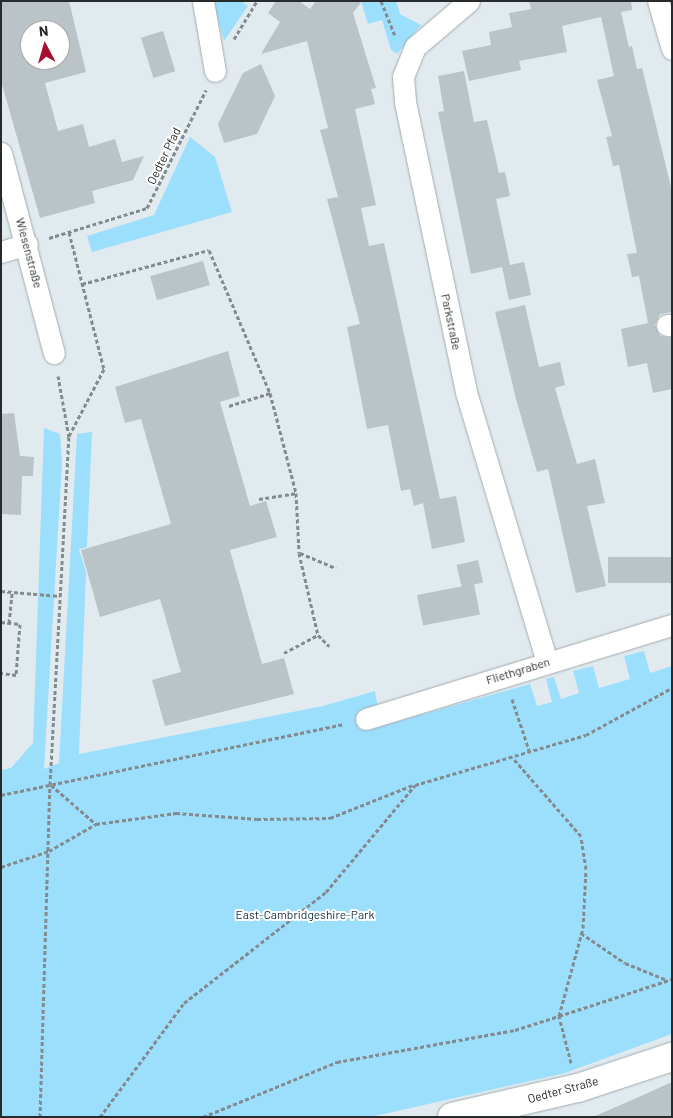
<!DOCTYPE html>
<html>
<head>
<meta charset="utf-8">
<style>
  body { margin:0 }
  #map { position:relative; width:673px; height:1118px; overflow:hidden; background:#e1ebef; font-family:Barlow,sans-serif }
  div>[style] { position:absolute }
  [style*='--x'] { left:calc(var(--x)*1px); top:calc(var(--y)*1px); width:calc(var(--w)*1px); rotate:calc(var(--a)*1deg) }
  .green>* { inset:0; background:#9cdffd }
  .building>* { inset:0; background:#bac3c7; transform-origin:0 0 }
  .path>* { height:3px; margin-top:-1.5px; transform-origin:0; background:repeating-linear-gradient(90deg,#848b8e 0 4px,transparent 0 6.5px) }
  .roads { filter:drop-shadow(0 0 1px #a2abaf) drop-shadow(0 0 1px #a2abaf) }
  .minor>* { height:21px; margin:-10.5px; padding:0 10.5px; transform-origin:10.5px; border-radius:10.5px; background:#fff }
  .secondary>* { height:28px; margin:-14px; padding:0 14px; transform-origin:14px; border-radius:14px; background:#fff }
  span { translate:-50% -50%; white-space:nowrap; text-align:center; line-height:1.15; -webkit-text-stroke:4px #fff; paint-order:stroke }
  .street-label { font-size:12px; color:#272b2c }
  .park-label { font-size:12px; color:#0e303e }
  .frame { position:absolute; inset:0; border:2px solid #272b2c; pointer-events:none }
  .north { position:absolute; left:20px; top:20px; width:50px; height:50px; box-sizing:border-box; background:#fff; border:1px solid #a9aaab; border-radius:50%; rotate:354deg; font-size:14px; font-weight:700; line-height:20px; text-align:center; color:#272b2c }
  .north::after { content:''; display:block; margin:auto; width:18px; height:22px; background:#a70e32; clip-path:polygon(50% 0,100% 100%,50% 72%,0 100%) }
</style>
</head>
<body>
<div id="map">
  <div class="green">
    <i style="clip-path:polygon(213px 1px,241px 1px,248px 6px,224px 41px)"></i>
    <i style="clip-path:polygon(361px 1px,396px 1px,400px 14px,421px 25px,397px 54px,391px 50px,382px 20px,368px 24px)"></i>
    <i style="clip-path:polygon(190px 137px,215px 157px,232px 212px,92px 252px,87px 236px,154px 215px)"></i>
    <i style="clip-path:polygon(44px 428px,60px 434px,62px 463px,44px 769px,59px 763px,77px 434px,92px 432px,87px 547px,79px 549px,86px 572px,79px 754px,323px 706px,375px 691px,381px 726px,530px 684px,537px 706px,552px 702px,546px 679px,554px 677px,561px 699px,579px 693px,573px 671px,593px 666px,599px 688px,630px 679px,624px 656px,644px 651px,650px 673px,672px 666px,672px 1034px,565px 1073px,371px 1117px,1px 1117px,1px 770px,11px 768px,33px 743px)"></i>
  </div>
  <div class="building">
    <i style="clip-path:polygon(evenodd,1px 1px,69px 1px,86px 72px,45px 83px,58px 131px,83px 124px,89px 147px,115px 139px,122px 162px,144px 156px,133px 180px,92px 191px,95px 203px,40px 218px,1px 81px,1px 1px,30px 30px,60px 30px,60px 60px,30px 60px,30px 30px)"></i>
    <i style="clip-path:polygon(276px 1px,299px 1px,310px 9px,316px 1px,362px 1px,353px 13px,376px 88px,371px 89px,375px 104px,355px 109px,376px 205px,361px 208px,369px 246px,384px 243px,440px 499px,456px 496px,465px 542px,432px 549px,423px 503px,414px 506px,410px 489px,401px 491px,388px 425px,367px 429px,347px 327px,360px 324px,327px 199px,338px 197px,320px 130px,328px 128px,307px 41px,261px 54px,280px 22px,268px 13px)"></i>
    <i style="clip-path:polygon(529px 1px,631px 1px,632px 10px,621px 12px,629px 47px,632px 46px,637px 69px,642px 68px,672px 191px,672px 312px,660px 314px,655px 325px,660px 336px,672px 338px,672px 389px,653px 393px,647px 363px,628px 367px,621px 329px,648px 323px,639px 276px,632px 277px,627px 254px,637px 253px,619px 165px,613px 166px,606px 137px,612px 136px,597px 80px,614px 76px,601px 17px,562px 26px,567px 52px,519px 61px,521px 70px,469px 81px,462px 51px,491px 45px,489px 32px,512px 27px,509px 13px,531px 9px)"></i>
    <i style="left:163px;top:31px;width:42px;height:23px;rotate:73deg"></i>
    <i style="clip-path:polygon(261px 64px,275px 96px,257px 134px,224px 143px,218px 124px,243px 73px)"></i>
    <i style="clip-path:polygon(464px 71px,474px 122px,487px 120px,499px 173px,505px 172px,510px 196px,496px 199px,510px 265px,524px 262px,529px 284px,531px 295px,509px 300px,502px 267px,471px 274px,438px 112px,444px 111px,438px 76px)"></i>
    <i style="left:203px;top:261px;width:25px;height:55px;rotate:74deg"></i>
    <i style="clip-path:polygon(525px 305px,539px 367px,560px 362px,565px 385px,555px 388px,577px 464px,595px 459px,605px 503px,587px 506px,606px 586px,576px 593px,548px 469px,537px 472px,516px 399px,495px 312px)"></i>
    <i style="clip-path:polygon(228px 351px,240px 396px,220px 402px,250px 506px,266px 501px,277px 537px,230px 550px,262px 664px,284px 658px,294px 694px,165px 726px,152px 680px,181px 672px,160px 599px,100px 617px,81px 550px,171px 524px,141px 419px,125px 423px,115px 387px)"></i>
    <i style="clip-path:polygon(14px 413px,20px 456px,34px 457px,33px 476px,22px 476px,21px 515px,1px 514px,1px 414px)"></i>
    <i style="left:672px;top:557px;width:26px;height:64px;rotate:90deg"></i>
    <i style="left:478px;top:560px;width:23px;height:22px;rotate:77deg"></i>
    <i style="left:474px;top:584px;width:31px;height:58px;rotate:79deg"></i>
    <i style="clip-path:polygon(672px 1082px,672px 1117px,593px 1117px,641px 1096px)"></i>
  </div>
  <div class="path">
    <i style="--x:381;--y:1;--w:37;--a:68"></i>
    <i style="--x:234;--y:39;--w:44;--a:-58.8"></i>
    <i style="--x:69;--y:232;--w:141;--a:75.7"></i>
    <i style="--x:104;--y:369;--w:76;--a:117.6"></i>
    <i style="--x:49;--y:238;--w:102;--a:-17"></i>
    <i style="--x:147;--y:208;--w:132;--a:-63.4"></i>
    <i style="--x:82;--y:284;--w:131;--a:-15"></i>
    <i style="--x:209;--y:250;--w:155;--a:66.9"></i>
    <i style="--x:270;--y:393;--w:103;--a:75.4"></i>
    <i style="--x:296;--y:493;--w:60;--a:87.1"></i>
    <i style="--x:299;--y:553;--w:84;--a:77"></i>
    <i style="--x:318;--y:635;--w:16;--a:45"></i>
    <i style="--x:229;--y:406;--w:43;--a:-17.6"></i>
    <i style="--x:259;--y:499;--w:37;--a:-9"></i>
    <i style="--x:300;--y:553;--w:39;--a:23"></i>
    <i style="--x:1;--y:591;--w:59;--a:4.8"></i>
    <i style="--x:1;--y:622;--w:19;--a:6"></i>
    <i style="--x:20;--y:624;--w:51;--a:94.5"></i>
    <i style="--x:16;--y:675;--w:15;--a:-172"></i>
    <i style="--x:9;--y:623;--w:31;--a:-84"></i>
    <i style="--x:284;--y:653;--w:38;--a:-28"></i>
    <i style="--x:512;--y:699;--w:54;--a:71.6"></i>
    <i style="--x:51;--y:785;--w:60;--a:40.9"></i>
    <i style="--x:96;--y:824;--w:81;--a:-7.8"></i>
    <i style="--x:176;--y:813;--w:81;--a:4.2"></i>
    <i style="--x:257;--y:819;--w:73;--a:-0.8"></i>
    <i style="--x:330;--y:818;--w:89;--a:-21.7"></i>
    <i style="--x:1;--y:795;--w:349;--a:-11.7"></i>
    <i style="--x:1;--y:867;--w:51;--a:-18.4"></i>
    <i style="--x:49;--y:851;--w:54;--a:-29.9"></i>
    <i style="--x:581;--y:933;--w:53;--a:34.3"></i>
    <i style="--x:625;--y:963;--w:45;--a:22"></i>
    <i style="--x:571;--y:1063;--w:49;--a:-104.3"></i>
    <i style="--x:559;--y:1016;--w:119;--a:-18.1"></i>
    <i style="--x:40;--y:1117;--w:332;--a:-88.3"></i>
    <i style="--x:50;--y:785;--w:349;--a:-86.9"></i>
    <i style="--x:69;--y:437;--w:62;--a:-100.2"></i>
    <i style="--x:100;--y:1117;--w:142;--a:-53.6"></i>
    <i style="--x:184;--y:1003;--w:180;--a:-38"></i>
    <i style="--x:326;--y:892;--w:139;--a:-50.2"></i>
    <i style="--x:415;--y:785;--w:178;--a:-16.3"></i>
    <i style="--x:586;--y:735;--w:98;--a:-28.7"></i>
    <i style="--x:203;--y:1117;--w:145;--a:-22.3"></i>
    <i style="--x:337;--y:1062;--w:181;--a:-10.2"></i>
    <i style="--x:515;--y:1030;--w:46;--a:-17.7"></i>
    <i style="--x:559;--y:1016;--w:91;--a:-74.7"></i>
    <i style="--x:583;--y:928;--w:59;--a:-87.1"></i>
    <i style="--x:586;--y:869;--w:33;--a:-99"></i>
    <i style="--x:581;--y:836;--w:105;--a:-131.1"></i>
  </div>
  <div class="roads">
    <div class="minor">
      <i style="--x:203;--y:1;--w:71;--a:80.3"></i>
      <i style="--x:469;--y:1;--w:71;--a:139.6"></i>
      <i style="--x:415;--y:47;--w:32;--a:112"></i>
      <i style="--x:403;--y:77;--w:25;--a:85"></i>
      <i style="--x:405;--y:102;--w:296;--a:78.1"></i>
      <i style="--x:466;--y:392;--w:282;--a:73.3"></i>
      <i style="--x:658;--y:1;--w:50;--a:73.7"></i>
      <i style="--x:1;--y:153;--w:207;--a:75.2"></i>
      <i style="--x:1;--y:252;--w:27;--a:-17"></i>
      <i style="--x:667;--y:325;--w:5;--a:0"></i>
      <i style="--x:366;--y:719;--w:320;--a:-17.1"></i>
    </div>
    <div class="secondary">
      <i style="--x:452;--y:1117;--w:129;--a:-13"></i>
      <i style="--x:578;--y:1088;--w:99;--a:-18.3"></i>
    </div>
  </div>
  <div class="street-label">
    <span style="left:164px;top:156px;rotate:-64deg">Oedter Pfad</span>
    <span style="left:29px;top:253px;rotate:75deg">Wiesenstraße</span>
    <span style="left:451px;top:322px;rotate:78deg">Parkstraße</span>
    <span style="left:518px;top:671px;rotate:-17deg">Fliethgraben</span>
    <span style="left:563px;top:1090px;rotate:-15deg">Oedter Straße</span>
  </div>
  <div class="park-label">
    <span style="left:305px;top:915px">East-Cambridgeshire-Park</span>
  </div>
  <div class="frame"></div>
  <div class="north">N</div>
</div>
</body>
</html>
